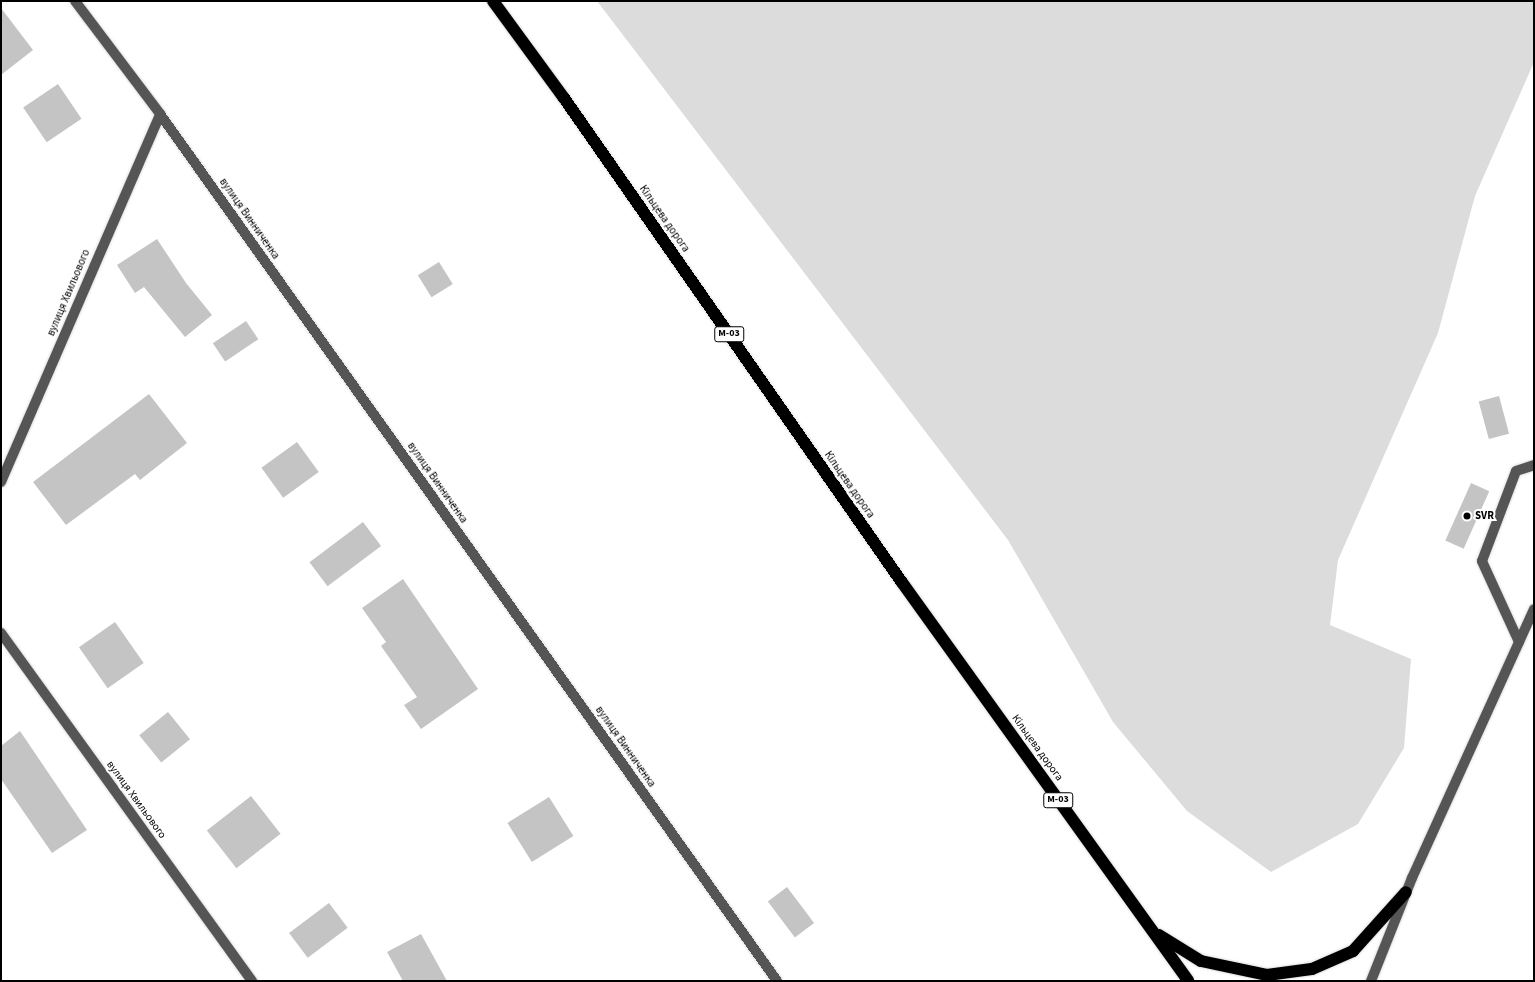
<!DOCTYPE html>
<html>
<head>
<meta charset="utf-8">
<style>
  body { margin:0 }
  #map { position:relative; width:1535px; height:982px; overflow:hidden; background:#fff; font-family:"Source Sans 3",sans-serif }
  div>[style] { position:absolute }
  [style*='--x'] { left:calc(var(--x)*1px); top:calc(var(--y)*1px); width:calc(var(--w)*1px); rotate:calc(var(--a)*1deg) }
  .green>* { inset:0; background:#dcdcdc }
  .building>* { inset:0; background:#c4c4c4; transform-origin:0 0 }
  .roads { filter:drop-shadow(0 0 1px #dbdbdb) drop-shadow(0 0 1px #dbdbdb) }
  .minor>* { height:10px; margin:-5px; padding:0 5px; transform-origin:5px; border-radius:5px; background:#555 }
  .highway>* { height:12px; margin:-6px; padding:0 6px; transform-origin:6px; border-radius:6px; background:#000 }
  .dots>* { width:11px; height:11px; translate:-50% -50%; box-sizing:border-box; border:2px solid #fff; border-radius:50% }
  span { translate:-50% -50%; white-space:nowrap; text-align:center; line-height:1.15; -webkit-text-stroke:4px #fff; paint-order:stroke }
  .shield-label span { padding:1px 3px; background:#fff; border:1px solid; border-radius:3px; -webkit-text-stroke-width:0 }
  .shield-label { font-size:10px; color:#000; font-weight:700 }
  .street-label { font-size:11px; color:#000 }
  .poi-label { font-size:11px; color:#000; font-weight:700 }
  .left { translate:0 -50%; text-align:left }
  .frame { position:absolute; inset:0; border:2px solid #000; pointer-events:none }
</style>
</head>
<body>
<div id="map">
  <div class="green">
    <i style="clip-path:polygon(597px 1px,1534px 1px,1534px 62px,1475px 196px,1438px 333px,1338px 560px,1330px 625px,1411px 659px,1404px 748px,1358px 824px,1271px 872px,1187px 811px,1113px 722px,1008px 540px)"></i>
  </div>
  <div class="building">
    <i style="clip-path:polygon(1px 8px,33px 50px,1px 75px)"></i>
    <i style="left:58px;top:84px;width:42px;height:42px;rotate:56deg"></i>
    <i style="clip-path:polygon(157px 239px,186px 283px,212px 315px,185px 337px,144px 287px,135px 293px,117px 265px)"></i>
    <i style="left:439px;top:262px;width:26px;height:25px;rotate:58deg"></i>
    <i style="left:246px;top:321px;width:22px;height:40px;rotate:56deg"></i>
    <i style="clip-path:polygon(149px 394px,187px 443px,140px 480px,135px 474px,66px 525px,33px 482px)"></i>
    <i style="left:1499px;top:396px;width:39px;height:21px;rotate:75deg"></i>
    <i style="left:297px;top:442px;width:37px;height:44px;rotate:54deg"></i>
    <i style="left:1471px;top:483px;width:20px;height:63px;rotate:24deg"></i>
    <i style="left:363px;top:522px;width:30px;height:67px;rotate:53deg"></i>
    <i style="clip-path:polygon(403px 579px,478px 689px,421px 729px,404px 705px,417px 697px,381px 646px,386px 642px,362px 608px)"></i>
    <i style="left:115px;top:622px;width:50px;height:44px;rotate:55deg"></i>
    <i style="left:168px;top:712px;width:35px;height:37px;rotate:51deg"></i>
    <i style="clip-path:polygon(20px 731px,87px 830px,52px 853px,1px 779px,1px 746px)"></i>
    <i style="left:251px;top:796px;width:48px;height:56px;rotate:52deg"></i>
    <i style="left:549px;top:797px;width:46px;height:49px;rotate:58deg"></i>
    <i style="left:787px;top:887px;width:45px;height:24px;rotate:53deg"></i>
    <i style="left:329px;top:903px;width:31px;height:50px;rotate:53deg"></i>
    <i style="clip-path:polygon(421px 934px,447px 981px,403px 981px,387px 952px)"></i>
  </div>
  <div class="roads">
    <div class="minor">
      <i style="--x:75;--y:1;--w:141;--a:53"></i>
      <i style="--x:160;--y:114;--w:1064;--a:54.56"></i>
      <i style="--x:1;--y:482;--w:401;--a:-66.6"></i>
      <i style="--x:1;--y:633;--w:429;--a:54.2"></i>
      <i style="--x:1519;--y:642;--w:89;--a:-114.6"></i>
      <i style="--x:1482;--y:561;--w:96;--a:-69.3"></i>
      <i style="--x:1516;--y:471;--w:19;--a:-18"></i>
      <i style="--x:1371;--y:981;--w:111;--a:-68.3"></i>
      <i style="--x:1412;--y:878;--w:295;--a:-65.6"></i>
    </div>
    <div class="highway">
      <i style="--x:493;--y:1;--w:120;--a:53.8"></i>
      <i style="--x:564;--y:98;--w:589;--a:55.1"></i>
      <i style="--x:901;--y:581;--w:492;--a:54.3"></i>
      <i style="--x:1159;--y:935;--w:49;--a:31.8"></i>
      <i style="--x:1201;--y:961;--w:67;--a:12"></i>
      <i style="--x:1267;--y:975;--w:45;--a:-7.6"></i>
      <i style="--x:1312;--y:969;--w:45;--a:-23.7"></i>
      <i style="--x:1353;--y:951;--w:79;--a:-48.1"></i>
    </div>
  </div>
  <div class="dots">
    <i style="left:1467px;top:516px;background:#000"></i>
  </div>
  <div class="shield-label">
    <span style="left:729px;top:334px">М-03</span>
    <span style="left:1058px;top:800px">М-03</span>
  </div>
  <div class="street-label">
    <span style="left:249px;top:219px;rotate:55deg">вулиця Винниченка</span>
    <span style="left:664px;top:219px;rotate:55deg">Кільцева дорога</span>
    <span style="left:69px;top:293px;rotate:-67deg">вулиця Хвильового</span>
    <span style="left:437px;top:483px;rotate:55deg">вулиця Винниченка</span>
    <span style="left:849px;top:485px;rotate:55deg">Кільцева дорога</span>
    <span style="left:625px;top:747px;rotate:55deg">вулиця Винниченка</span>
    <span style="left:1037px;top:748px;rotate:54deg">Кільцева дорога</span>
    <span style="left:136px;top:800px;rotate:54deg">вулиця Хвильового</span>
  </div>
  <div class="poi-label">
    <span class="left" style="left:1475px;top:516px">SVR</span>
  </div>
  <div class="frame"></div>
</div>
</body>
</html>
